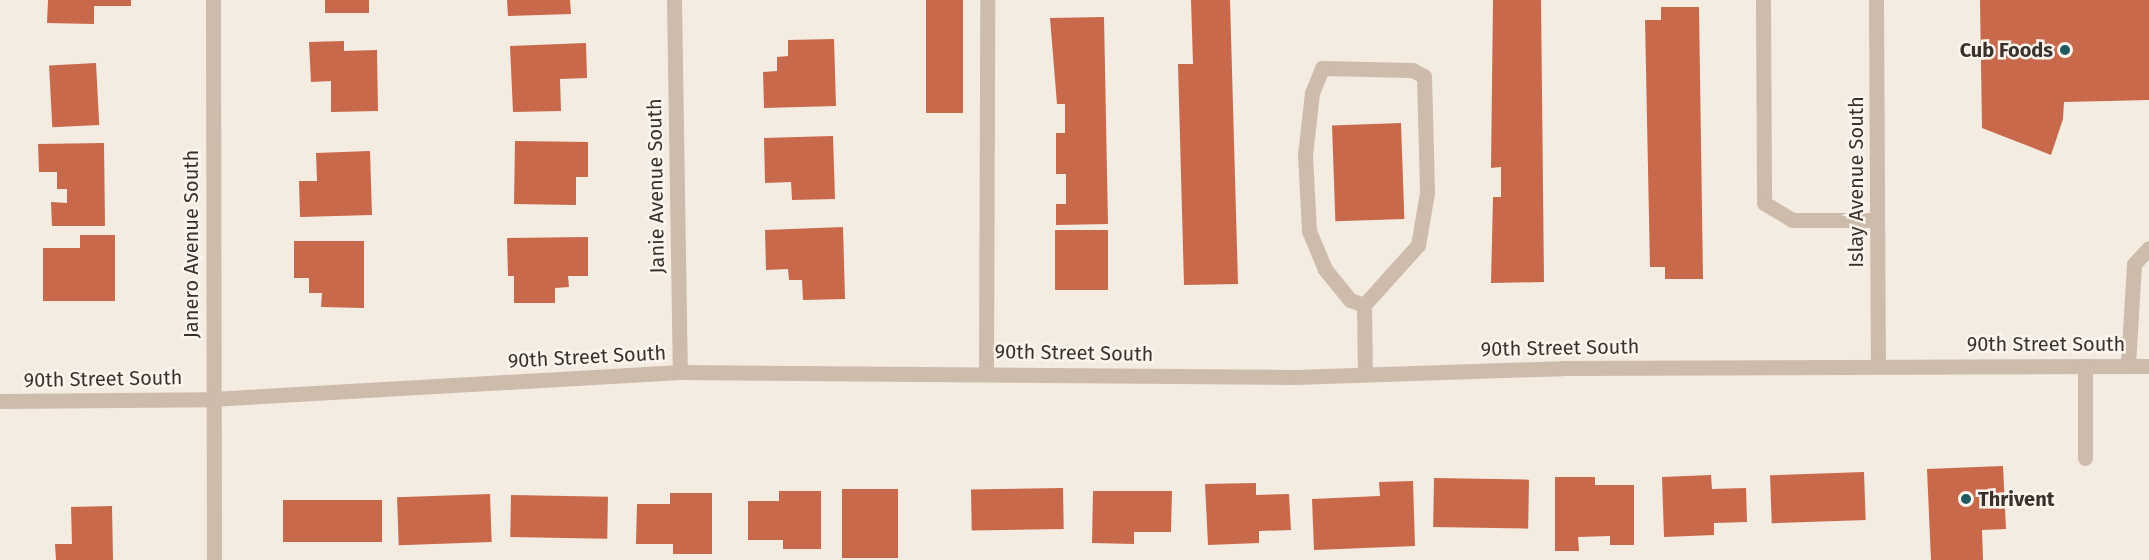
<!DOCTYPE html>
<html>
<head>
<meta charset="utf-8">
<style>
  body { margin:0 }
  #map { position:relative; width:2149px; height:560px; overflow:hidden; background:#f4ebe1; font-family:"Fira Sans",sans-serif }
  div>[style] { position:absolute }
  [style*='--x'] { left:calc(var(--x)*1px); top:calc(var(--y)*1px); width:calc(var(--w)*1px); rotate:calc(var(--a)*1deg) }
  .building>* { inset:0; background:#c8694b; transform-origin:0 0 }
  .minor>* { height:15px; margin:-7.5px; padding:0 7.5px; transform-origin:7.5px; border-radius:7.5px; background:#cdbbac }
  .dots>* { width:16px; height:16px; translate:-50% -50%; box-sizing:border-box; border:3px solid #fbf5ee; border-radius:50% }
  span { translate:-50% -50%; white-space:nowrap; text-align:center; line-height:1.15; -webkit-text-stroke:5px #fbf5ee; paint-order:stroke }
  .poi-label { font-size:20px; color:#3b302b; font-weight:700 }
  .right { translate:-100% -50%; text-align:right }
  .left { translate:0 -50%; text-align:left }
  .street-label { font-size:20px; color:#3b302b }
</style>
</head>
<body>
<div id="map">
  <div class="building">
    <i style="clip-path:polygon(48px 0,131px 0,131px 6px,94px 6px,94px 24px,47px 23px)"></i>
    <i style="left:325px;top:0;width:44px;height:13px"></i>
    <i style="clip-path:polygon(507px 0,570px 0,571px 14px,508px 16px)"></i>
    <i style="left:926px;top:0;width:37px;height:113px"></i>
    <i style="clip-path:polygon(1191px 0,1230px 0,1238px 284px,1184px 285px,1178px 64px,1193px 64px)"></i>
    <i style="clip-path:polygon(1493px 0,1541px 0,1544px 282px,1491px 283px,1493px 197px,1501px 197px,1501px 167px,1491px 168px)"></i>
    <i style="clip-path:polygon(1980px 0,2149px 0,2149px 100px,2064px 102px,2063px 119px,2051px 155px,1982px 128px)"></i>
    <i style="clip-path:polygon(1661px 7px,1699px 7px,1703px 279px,1665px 279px,1665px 267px,1650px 267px,1645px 20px,1661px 20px)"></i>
    <i style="clip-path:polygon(1104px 17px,1108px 224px,1056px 225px,1056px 204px,1066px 204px,1066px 174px,1056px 174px,1056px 133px,1065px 133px,1065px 104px,1057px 104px,1050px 18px)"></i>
    <i style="clip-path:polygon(834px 39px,836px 106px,764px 108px,763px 72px,777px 71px,777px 57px,788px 56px,788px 40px)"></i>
    <i style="clip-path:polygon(344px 41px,344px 51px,377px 50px,378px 111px,331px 112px,331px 81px,311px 82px,309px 42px)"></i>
    <i style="clip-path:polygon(586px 43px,587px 78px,560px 79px,561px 111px,513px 112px,510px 46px)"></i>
    <i style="left:96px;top:63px;width:62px;height:47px;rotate:87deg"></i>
    <i style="left:1401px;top:123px;width:96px;height:69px;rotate:88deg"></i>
    <i style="clip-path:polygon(833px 136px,835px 199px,792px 200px,791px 182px,765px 183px,764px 138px)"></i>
    <i style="clip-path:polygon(515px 141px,588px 142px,588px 177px,576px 177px,576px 205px,514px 204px)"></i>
    <i style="clip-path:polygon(104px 143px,105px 226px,52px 226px,51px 202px,67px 203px,67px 189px,57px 189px,57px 172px,39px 172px,38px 144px)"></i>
    <i style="clip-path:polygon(370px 151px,372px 215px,300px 217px,299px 181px,317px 181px,316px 153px)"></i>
    <i style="clip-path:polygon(843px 227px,845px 299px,803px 300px,802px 280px,789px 280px,788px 269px,766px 270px,765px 230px)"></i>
    <i style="left:1055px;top:230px;width:53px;height:60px"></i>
    <i style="clip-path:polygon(80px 235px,115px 235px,115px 301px,43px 301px,43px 248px,80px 248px)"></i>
    <i style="clip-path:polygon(588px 237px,588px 276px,568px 276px,569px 287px,555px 288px,555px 303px,514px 303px,514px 276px,508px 276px,507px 238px)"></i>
    <i style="clip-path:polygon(294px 241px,364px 241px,364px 308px,321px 307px,322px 293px,309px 293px,309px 278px,294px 278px)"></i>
    <i style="clip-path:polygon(2003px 466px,2006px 529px,1982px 530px,1983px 560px,1931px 560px,1927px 469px)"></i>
    <i style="left:1864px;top:472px;width:48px;height:94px;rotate:88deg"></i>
    <i style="clip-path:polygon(1711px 475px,1712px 489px,1746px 488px,1747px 522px,1714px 523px,1714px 535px,1664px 537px,1662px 477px)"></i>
    <i style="clip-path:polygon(1555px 477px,1595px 477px,1595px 485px,1634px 485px,1634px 545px,1610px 545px,1610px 536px,1578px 537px,1579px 551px,1555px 551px)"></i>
    <i style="left:1434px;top:478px;width:95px;height:49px;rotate:1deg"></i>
    <i style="clip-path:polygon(1413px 481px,1415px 546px,1314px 550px,1312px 499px,1380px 496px,1379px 482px)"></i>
    <i style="clip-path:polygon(1256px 483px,1256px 495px,1289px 494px,1291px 530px,1259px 531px,1259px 543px,1208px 545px,1205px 484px)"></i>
    <i style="left:1063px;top:488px;width:41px;height:92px;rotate:89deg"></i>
    <i style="left:842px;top:489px;width:56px;height:69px"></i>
    <i style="clip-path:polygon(779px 491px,821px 491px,821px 549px,783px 549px,783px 540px,748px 540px,748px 501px,779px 501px)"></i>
    <i style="clip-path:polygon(1093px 491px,1172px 491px,1171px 532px,1134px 532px,1134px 544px,1092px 543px)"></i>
    <i style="clip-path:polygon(670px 493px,712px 493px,712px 554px,673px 554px,673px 544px,636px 544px,637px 504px,670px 504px)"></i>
    <i style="left:490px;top:494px;width:48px;height:93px;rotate:88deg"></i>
    <i style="left:511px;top:495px;width:97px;height:42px;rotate:1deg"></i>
    <i style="left:283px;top:500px;width:99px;height:42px"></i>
    <i style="clip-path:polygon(112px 506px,113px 560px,56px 560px,55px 544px,72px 544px,71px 507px)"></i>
  </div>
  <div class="minor">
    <i style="--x:213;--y:0;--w:560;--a:89.9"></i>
    <i style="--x:674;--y:0;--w:372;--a:89.1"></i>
    <i style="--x:1763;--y:0;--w:203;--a:89.7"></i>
    <i style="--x:1764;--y:203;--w:33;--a:31"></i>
    <i style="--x:1792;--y:220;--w:85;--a:0"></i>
    <i style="--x:1876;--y:0;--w:364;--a:89.7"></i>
    <i style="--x:1322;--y:68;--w:90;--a:1.3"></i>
    <i style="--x:1412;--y:70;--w:13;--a:27"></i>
    <i style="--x:1424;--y:76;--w:117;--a:88.5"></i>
    <i style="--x:1427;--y:193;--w:53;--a:99.8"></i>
    <i style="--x:1418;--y:245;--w:81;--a:132"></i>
    <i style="--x:1364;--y:305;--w:15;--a:-160"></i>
    <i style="--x:1350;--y:300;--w:40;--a:-129"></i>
    <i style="--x:1325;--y:269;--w:41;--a:-112.8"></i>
    <i style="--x:1309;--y:231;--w:76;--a:-93"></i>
    <i style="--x:1305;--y:155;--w:62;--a:-83.6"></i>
    <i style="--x:1312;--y:93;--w:27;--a:-68"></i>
    <i style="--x:1364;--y:305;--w:69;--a:89.2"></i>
    <i style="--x:2128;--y:365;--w:101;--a:-86.6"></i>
    <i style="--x:2134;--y:264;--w:22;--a:-47"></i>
    <i style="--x:986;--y:373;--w:373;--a:-89.8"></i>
    <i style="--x:0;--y:401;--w:212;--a:-0.5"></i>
    <i style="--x:212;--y:399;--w:469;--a:-3.3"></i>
    <i style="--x:680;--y:372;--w:615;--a:0.47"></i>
    <i style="--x:1295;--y:377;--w:267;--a:-1.9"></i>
    <i style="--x:1562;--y:368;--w:587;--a:-0.2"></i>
    <i style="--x:2085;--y:458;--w:92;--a:-90"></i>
  </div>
  <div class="dots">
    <i style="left:2065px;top:50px;background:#1f5a5e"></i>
    <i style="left:1966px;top:499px;background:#1f5a5e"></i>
  </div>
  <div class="poi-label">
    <span class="right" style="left:2053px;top:50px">Cub Foods</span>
    <span class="left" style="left:1978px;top:499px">Thrivent</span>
  </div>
  <div class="street-label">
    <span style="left:1856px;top:182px;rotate:-90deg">Islay Avenue South</span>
    <span style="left:656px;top:186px;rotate:-91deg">Janie Avenue South</span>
    <span style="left:191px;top:244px;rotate:-90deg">Janero Avenue South</span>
    <span style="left:2046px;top:344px">90th Street South</span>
    <span style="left:1560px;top:348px;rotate:-1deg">90th Street South</span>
    <span style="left:1074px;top:353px;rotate:1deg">90th Street South</span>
    <span style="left:587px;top:357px;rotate:-3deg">90th Street South</span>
    <span style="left:103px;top:379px;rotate:-1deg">90th Street South</span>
  </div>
</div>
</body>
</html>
